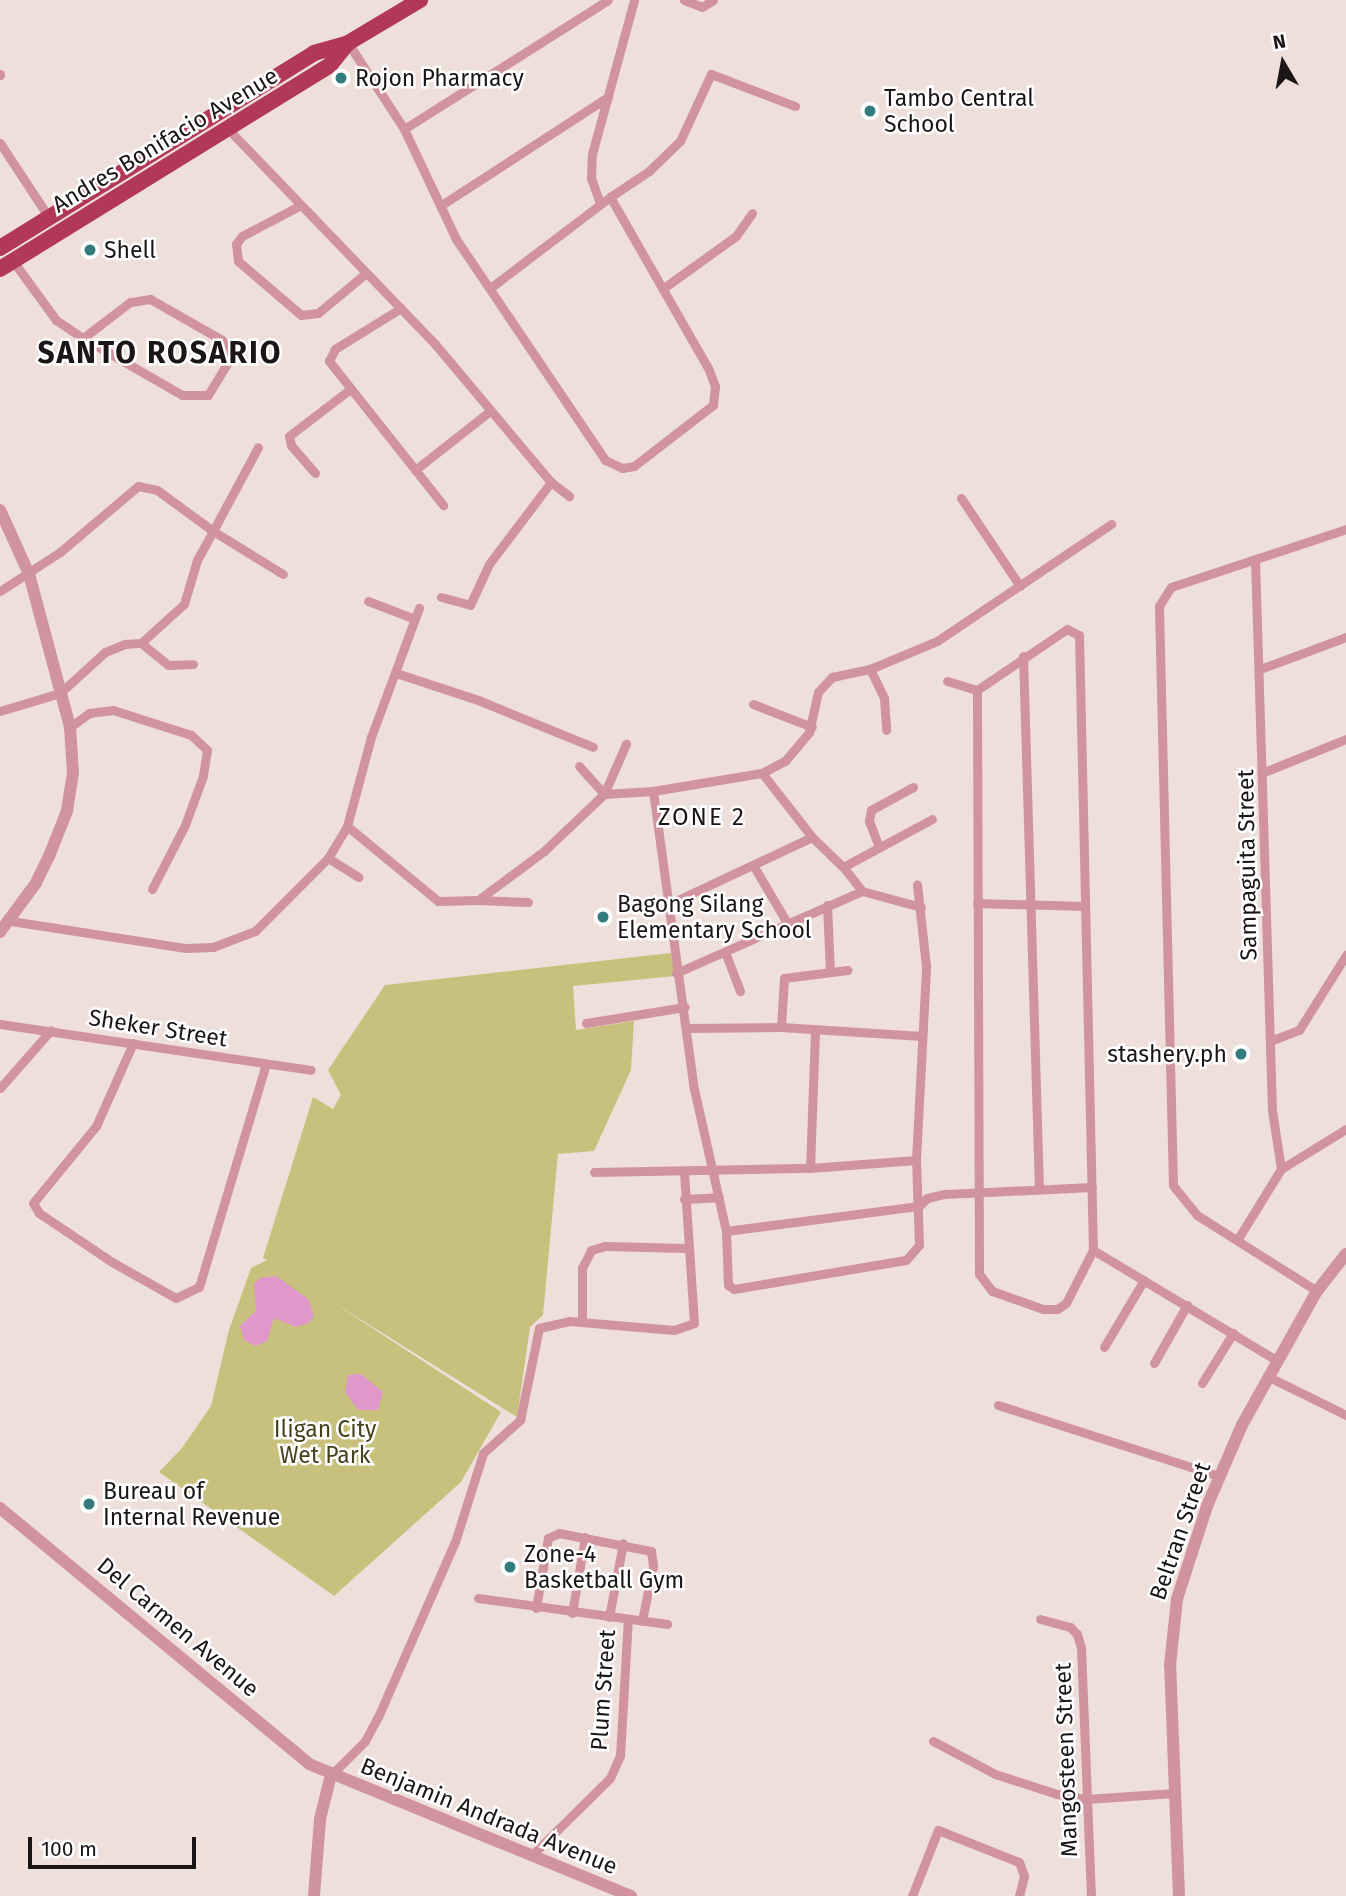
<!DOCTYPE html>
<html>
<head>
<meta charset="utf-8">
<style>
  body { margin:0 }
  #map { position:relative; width:1346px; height:1896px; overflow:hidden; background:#eedfda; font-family:"Fira Sans",sans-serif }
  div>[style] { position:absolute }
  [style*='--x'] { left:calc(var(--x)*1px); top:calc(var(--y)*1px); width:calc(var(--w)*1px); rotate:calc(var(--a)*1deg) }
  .green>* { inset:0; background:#c8c17d }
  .water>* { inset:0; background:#e097cb }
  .minor>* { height:9px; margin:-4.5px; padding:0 4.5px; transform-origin:4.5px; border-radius:4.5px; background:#d1939d }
  .tertiary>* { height:12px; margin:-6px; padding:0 6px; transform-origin:6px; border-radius:6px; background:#d1939d }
  .trunk>* { height:16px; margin:-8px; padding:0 8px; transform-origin:8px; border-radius:8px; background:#b23858 }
  .dots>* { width:19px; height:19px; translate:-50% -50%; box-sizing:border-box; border:4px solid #fff; border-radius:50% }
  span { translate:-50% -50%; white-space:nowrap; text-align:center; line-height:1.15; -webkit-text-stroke:5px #fff; paint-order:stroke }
  .poi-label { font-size:23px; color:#1b1615 }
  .left { translate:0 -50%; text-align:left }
  .right { translate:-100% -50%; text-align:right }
  .street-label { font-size:23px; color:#1b1615 }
  .park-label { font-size:23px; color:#46421c }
  .neighbourhood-label { font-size:24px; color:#1b1615; letter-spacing:2px }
  .district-label { font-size:30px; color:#1b1615; font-weight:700; letter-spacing:2px }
  .north { position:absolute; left:1248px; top:28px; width:70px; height:70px; -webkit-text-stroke:5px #fff; paint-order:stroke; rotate:350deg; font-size:19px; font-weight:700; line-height:28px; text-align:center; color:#1b1615 }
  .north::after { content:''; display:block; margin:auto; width:24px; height:32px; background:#1b1615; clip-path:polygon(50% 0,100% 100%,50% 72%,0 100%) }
  .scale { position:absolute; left:28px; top:1837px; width:168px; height:32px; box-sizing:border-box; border:4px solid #1b1615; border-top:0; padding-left:9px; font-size:21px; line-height:24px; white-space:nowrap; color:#1b1615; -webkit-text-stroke:5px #fff; paint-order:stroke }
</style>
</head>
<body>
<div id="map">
  <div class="green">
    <i style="clip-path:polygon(671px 953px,675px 976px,573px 986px,576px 1030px,634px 1021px,631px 1070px,594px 1151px,558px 1154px,543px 1315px,530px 1327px,517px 1417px,331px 1301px,501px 1412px,461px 1482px,334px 1596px,159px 1472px,182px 1448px,211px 1406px,229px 1330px,251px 1268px,267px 1260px,263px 1258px,313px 1097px,333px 1109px,341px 1095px,328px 1070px,385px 985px)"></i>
  </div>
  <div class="water">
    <i style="clip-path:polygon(276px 1276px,308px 1299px,314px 1315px,309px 1323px,296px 1327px,274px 1318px,267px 1341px,255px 1346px,244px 1340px,240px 1326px,256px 1311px,254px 1284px,260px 1278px)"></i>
    <i style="clip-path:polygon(361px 1374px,383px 1392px,378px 1410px,358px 1410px,345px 1392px,348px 1375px)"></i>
  </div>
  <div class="minor">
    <i style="--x:684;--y:0;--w:19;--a:21"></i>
    <i style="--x:702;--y:7;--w:13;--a:-32"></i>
    <i style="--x:348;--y:43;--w:103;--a:56.9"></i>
    <i style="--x:404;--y:129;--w:122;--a:64.7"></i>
    <i style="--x:456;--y:239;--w:267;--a:56"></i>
    <i style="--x:605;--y:460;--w:19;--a:25"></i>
    <i style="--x:622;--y:468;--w:12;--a:-9"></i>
    <i style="--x:634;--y:466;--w:100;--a:-37.7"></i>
    <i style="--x:713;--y:405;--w:19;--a:-84"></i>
    <i style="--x:715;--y:386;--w:19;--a:-111"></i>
    <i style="--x:708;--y:368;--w:197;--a:-119.8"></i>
    <i style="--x:610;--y:197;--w:151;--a:142.8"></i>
    <i style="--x:0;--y:74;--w:1;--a:90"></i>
    <i style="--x:228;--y:129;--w:298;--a:46.1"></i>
    <i style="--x:435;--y:344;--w:180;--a:50"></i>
    <i style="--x:551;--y:482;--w:23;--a:38"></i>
    <i style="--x:404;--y:129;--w:241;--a:-32.3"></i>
    <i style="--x:0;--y:143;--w:91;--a:56.7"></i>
    <i style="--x:610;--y:197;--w:47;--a:-33.7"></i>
    <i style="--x:649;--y:171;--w:43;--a:-44.1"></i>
    <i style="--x:680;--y:141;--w:74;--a:-65.2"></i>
    <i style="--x:711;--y:74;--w:90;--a:20.9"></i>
    <i style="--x:600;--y:203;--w:27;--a:-110"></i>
    <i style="--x:591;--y:178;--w:24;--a:-88"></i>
    <i style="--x:592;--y:154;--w:160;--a:-74.7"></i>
    <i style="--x:443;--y:204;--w:197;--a:-33"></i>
    <i style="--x:299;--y:206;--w:64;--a:152.2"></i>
    <i style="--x:242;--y:236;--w:10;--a:127"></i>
    <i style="--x:236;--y:244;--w:17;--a:83"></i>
    <i style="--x:238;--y:261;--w:83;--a:40.6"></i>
    <i style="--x:301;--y:315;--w:17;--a:-7"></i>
    <i style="--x:318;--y:313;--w:61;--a:-39.7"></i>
    <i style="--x:13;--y:261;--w:73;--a:53.9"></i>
    <i style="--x:56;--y:320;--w:32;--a:34"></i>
    <i style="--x:83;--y:338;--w:114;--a:29.9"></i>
    <i style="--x:182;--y:395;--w:26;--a:0"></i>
    <i style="--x:208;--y:395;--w:44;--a:-58.8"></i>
    <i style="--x:231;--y:357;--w:19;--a:-118"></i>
    <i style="--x:222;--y:340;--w:83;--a:-150.3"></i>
    <i style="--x:150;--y:299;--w:20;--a:171"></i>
    <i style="--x:130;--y:302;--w:59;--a:142.5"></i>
    <i style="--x:665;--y:287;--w:87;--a:-35.7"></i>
    <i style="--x:736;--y:236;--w:28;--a:-55"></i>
    <i style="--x:401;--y:308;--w:78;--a:148.2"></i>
    <i style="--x:335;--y:349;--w:13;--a:117"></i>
    <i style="--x:329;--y:361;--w:184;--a:51.6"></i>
    <i style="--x:415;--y:470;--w:95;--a:-38.2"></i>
    <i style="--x:315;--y:473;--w:37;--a:-131"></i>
    <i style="--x:291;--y:445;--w:9;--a:-103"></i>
    <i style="--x:289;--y:436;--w:76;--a:-37.5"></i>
    <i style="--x:961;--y:498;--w:106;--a:56.2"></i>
    <i style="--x:1255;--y:560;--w:550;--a:88.23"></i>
    <i style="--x:1272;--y:1110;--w:60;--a:81.3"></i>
    <i style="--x:0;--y:591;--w:72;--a:-33"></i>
    <i style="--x:60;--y:552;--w:102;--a:-40.2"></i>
    <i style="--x:138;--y:486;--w:19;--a:12"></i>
    <i style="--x:157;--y:490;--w:69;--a:36.2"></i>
    <i style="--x:213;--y:531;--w:95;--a:-61.8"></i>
    <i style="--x:441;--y:597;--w:30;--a:15"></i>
    <i style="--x:470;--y:605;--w:45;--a:-65.1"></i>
    <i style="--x:489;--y:564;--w:103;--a:-52.9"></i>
    <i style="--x:368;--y:601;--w:50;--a:21"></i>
    <i style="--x:141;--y:643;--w:58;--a:-42.2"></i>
    <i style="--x:184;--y:604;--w:46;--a:-73.5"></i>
    <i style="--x:197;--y:560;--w:33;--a:-61"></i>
    <i style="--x:213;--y:531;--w:82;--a:31.6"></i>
    <i style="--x:1023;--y:656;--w:533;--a:88.28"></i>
    <i style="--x:870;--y:669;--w:32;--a:64"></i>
    <i style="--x:884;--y:698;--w:32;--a:86"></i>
    <i style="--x:1260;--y:669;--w:92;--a:-20.4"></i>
    <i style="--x:396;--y:673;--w:86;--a:18.2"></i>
    <i style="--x:478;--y:700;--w:124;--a:22.2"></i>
    <i style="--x:947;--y:681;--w:31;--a:17"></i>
    <i style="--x:977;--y:690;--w:109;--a:-34.1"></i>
    <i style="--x:1067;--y:629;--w:13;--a:27"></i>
    <i style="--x:1079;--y:635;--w:615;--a:88.7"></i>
    <i style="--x:1093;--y:1250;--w:59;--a:117"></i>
    <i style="--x:1066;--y:1303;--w:11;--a:146"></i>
    <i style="--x:1057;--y:1309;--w:14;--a:180"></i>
    <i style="--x:1043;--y:1309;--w:54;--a:-160.6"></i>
    <i style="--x:992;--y:1291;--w:21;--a:-127"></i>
    <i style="--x:979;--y:1274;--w:584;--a:-90.2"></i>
    <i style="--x:753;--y:704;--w:63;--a:21.3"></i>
    <i style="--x:0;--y:711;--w:63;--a:-16.7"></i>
    <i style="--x:60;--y:693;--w:61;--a:-42.3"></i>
    <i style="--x:105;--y:652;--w:22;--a:-22"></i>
    <i style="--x:125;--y:644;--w:16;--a:-4"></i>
    <i style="--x:141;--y:643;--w:35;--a:39"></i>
    <i style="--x:168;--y:665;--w:25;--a:-2"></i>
    <i style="--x:70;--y:727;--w:24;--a:-36"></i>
    <i style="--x:89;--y:713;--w:24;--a:-7"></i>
    <i style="--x:113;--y:710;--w:82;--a:17.8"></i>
    <i style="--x:191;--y:735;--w:22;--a:43"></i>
    <i style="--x:207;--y:750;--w:26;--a:99"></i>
    <i style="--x:203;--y:776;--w:52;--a:110.2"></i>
    <i style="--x:185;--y:825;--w:72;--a:117.3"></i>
    <i style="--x:579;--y:766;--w:38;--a:48"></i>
    <i style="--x:604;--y:794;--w:55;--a:-66.3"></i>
    <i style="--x:1264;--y:772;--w:88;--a:-21.9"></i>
    <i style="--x:762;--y:773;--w:81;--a:52"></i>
    <i style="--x:812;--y:837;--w:43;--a:44.1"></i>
    <i style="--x:653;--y:791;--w:301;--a:82.2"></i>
    <i style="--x:694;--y:1089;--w:146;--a:77.3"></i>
    <i style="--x:726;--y:1231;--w:54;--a:87.9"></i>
    <i style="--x:728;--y:1285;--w:7;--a:34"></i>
    <i style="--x:734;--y:1289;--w:174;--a:-9.6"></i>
    <i style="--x:906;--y:1260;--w:20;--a:-49"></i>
    <i style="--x:919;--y:1245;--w:85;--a:-92"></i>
    <i style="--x:916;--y:1160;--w:194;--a:-87"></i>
    <i style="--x:926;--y:966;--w:82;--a:-96.3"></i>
    <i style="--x:347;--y:826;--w:118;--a:39.5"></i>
    <i style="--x:438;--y:901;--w:40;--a:-1.4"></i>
    <i style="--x:478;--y:900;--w:82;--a:-36.6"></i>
    <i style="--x:544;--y:851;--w:83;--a:-43.5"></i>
    <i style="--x:604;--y:794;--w:49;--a:-3.5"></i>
    <i style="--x:653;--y:791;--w:110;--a:-9.4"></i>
    <i style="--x:762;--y:773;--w:26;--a:-28"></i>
    <i style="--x:785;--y:761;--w:38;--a:-50"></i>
    <i style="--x:809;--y:732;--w:41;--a:-77.3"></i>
    <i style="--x:818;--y:692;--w:21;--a:-47"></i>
    <i style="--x:832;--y:677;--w:39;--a:-12"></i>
    <i style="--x:870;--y:669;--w:73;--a:-22.7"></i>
    <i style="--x:937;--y:641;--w:210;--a:-33.9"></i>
    <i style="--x:879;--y:847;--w:28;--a:-111"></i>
    <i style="--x:869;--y:821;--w:11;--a:-80"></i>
    <i style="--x:871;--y:810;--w:48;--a:-28.7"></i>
    <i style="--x:328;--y:858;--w:36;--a:32"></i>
    <i style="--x:753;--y:865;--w:65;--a:59.5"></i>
    <i style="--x:478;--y:900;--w:50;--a:2.3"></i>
    <i style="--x:977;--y:903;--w:108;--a:1.6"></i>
    <i style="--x:667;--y:905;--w:160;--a:-25.1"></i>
    <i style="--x:827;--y:905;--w:65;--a:87.4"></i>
    <i style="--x:921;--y:907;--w:61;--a:-164.8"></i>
    <i style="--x:862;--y:891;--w:31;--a:-128"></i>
    <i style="--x:843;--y:867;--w:101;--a:-28.3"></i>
    <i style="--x:11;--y:921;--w:177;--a:8.8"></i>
    <i style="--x:186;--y:948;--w:27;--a:-2"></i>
    <i style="--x:213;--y:947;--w:45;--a:-20.9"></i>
    <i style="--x:255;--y:931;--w:103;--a:-45"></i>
    <i style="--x:328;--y:858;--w:37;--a:-59"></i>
    <i style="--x:347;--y:826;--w:92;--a:-74.9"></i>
    <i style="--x:371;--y:737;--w:138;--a:-69.6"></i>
    <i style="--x:725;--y:952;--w:42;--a:69"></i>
    <i style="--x:676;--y:973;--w:203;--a:-23.8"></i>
    <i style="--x:586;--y:1023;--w:100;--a:-9.2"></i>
    <i style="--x:0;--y:1024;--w:314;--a:8.4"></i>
    <i style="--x:781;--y:1027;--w:49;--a:-86.5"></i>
    <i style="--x:784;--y:978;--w:64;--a:-7.2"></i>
    <i style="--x:687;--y:1028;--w:94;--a:-0.6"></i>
    <i style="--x:781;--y:1027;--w:141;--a:3.7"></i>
    <i style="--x:1270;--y:1041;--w:31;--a:-21"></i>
    <i style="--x:1299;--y:1030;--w:89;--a:-57.9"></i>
    <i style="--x:133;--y:1043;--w:91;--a:114"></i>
    <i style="--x:96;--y:1126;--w:99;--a:129.3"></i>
    <i style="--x:33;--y:1203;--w:12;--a:59"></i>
    <i style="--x:39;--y:1213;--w:88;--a:33.9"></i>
    <i style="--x:112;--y:1262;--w:73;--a:29.4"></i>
    <i style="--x:176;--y:1298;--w:25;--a:-26"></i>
    <i style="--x:199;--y:1287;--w:233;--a:-73.3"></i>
    <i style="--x:0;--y:1088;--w:77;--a:-48.7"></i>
    <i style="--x:810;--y:1168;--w:139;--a:-87.9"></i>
    <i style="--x:594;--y:1172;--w:216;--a:-1.1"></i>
    <i style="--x:810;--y:1168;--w:106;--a:-4.3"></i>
    <i style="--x:684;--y:1199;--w:35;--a:-3"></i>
    <i style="--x:726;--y:1231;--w:195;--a:-7.4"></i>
    <i style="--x:919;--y:1206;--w:11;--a:-45"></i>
    <i style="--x:927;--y:1198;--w:18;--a:-13"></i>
    <i style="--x:945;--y:1194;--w:147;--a:-2.7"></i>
    <i style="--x:1239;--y:1237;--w:80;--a:-58.3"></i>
    <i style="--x:1281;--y:1169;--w:76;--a:-31.6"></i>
    <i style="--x:1093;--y:1250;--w:214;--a:31"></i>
    <i style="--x:1317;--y:1291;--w:142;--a:-147.7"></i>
    <i style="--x:1197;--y:1215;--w:38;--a:-129"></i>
    <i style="--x:1173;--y:1185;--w:579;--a:-91.39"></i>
    <i style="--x:1159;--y:606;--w:22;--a:-58"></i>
    <i style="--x:1171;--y:587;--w:184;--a:-18.3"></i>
    <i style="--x:582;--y:1322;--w:54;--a:-90"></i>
    <i style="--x:582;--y:1268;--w:20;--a:-63"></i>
    <i style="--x:591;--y:1250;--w:15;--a:-16"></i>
    <i style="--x:605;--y:1246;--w:81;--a:1.4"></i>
    <i style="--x:1104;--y:1347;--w:78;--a:-59.2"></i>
    <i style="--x:1154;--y:1363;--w:67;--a:-60.4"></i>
    <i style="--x:1267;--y:1376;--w:88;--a:26.3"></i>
    <i style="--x:1202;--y:1383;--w:59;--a:-58.2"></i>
    <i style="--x:998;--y:1405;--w:232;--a:17.8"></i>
    <i style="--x:478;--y:1598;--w:191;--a:7.8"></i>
    <i style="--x:536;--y:1608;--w:71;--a:-80.3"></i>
    <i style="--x:548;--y:1538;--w:12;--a:-24"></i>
    <i style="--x:559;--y:1533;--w:94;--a:11.1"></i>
    <i style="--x:651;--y:1551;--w:15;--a:82"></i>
    <i style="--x:653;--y:1566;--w:56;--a:101.3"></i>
    <i style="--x:572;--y:1613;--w:77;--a:-80.3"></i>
    <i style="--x:609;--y:1617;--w:75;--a:-79.3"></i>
    <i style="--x:1040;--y:1619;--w:31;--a:15"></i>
    <i style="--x:1070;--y:1627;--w:10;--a:45"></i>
    <i style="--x:1077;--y:1634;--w:15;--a:74"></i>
    <i style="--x:1081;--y:1648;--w:248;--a:87.7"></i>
    <i style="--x:933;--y:1741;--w:70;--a:28"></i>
    <i style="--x:995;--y:1774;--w:65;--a:17.9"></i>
    <i style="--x:1057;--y:1794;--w:29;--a:10"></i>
    <i style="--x:1086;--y:1799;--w:89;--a:-3.9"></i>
    <i style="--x:331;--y:1775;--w:48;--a:-45"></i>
    <i style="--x:365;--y:1741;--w:27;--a:-62"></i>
    <i style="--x:378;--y:1717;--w:191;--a:-66.3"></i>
    <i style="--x:455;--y:1542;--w:93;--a:-72.5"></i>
    <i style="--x:483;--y:1453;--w:50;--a:-41.7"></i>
    <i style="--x:520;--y:1420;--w:94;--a:-78.3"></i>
    <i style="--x:539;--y:1328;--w:31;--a:-13"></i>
    <i style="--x:569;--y:1321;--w:105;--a:4.9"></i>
    <i style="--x:674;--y:1330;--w:21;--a:-19"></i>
    <i style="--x:694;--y:1323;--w:151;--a:-93.8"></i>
    <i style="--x:531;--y:1856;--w:111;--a:-44.6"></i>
    <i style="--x:610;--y:1778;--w:24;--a:-66"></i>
    <i style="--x:620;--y:1756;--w:137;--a:-86.7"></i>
    <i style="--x:912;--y:1896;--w:71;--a:-68.5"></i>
    <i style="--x:938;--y:1830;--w:87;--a:21.6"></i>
    <i style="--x:1019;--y:1862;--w:15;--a:70"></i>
    <i style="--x:1024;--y:1876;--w:21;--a:104"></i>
  </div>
  <div class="tertiary">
    <i style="--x:0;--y:510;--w:70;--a:65.6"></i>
    <i style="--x:29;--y:574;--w:158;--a:75"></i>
    <i style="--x:70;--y:727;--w:46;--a:86.3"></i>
    <i style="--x:73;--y:773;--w:38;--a:99"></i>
    <i style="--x:67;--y:811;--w:46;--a:111.6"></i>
    <i style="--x:50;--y:854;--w:32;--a:116"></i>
    <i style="--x:36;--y:883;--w:61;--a:126.3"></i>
    <i style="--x:0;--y:1508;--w:401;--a:39.6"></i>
    <i style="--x:309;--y:1764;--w:348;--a:22.3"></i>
    <i style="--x:314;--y:1896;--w:77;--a:-85.5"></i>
    <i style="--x:320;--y:1819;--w:45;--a:-76"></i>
    <i style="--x:1179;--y:1896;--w:231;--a:-92.2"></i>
    <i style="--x:1170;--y:1665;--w:66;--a:-83.9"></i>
    <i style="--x:1177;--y:1599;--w:98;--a:-72.1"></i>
    <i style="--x:1207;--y:1506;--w:88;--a:-66.6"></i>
    <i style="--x:1242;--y:1425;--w:154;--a:-60.8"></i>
    <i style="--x:1317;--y:1291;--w:47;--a:-51.9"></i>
  </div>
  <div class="trunk">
    <i style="--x:0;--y:248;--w:370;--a:-31.8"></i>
    <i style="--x:314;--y:53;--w:35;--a:-16"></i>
    <i style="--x:348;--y:43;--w:84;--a:-30.8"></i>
    <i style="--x:0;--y:269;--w:388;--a:-31.7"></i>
    <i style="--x:330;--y:65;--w:28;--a:-51"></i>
  </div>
  <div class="dots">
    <i style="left:341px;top:78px;background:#337c7d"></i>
    <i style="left:870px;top:111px;background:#337c7d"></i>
    <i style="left:90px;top:250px;background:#337c7d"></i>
    <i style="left:603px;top:917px;background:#337c7d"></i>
    <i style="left:1241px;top:1054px;background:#337c7d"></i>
    <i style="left:89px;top:1504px;background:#337c7d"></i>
    <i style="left:510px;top:1567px;background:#337c7d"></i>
  </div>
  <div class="poi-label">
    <span class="left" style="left:355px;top:78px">Rojon Pharmacy</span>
    <span class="left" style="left:884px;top:111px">Tambo Central<br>School</span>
    <span class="left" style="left:104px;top:250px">Shell</span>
    <span class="left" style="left:617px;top:917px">Bagong Silang<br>Elementary School</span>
    <span class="right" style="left:1227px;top:1054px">stashery.ph</span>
    <span class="left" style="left:103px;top:1504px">Bureau of<br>Internal Revenue</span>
    <span class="left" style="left:524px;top:1567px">Zone-4<br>Basketball Gym</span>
  </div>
  <div class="street-label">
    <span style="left:165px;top:140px;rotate:-31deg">Andres Bonifacio Avenue</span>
    <span style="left:1247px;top:865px;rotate:-91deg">Sampaguita Street</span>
    <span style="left:158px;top:1028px;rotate:9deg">Sheker Street</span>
    <span style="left:1180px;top:1531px;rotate:-71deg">Beltran Street</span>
    <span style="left:178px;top:1627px;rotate:40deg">Del Carmen Avenue</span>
    <span style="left:603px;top:1690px;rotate:-86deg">Plum Street</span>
    <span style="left:1066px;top:1760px;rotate:-92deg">Mangosteen Street</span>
    <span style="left:489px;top:1816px;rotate:22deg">Benjamin Andrada Avenue</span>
  </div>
  <div class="park-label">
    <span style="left:325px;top:1442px">Iligan City<br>Wet Park</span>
  </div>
  <div class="neighbourhood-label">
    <span style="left:702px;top:818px">ZONE 2</span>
  </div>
  <div class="district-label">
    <span style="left:160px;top:353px">SANTO ROSARIO</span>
  </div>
  <div class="north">N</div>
  <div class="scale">100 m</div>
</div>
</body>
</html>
